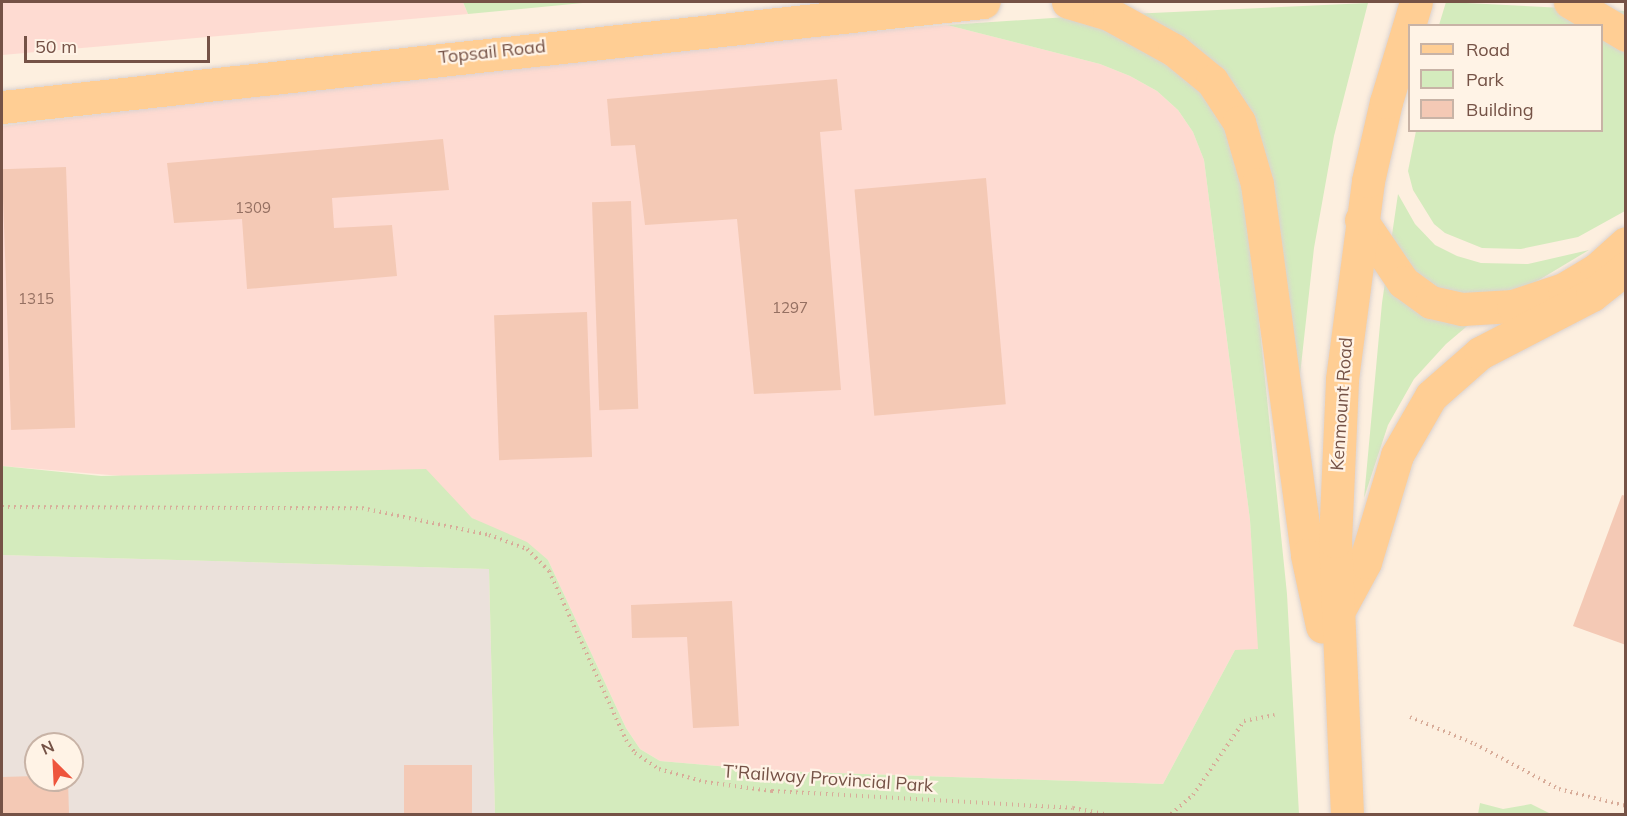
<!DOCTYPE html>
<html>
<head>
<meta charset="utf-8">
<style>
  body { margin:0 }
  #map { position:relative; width:1627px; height:816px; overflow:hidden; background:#fdefdf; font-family:Mulish,sans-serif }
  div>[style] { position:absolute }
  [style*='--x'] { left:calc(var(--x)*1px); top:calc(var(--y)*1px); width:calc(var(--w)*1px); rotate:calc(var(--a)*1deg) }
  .commercial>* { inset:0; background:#fedbd2 }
  .industrial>* { inset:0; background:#ebe1db }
  .green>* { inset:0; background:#d4ebbd }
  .building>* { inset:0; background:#f4c9b5; transform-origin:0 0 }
  .path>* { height:4px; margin-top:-2px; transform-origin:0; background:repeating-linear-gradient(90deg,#d8ac99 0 1.5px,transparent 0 6px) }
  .roads { filter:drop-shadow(0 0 2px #dbd2cf) drop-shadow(0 0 2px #dbd2cf) }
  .major>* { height:33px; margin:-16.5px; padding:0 16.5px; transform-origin:16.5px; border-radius:16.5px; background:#ffce94 }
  span { translate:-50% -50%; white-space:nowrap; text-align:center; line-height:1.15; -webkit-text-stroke:4.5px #fff3e6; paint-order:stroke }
  .number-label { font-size:15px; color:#957062 }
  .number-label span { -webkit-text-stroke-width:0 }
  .street-label { font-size:18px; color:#755246 }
  .frame { position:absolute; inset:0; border:3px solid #755246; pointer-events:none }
  .legend { position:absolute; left:1408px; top:24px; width:195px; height:108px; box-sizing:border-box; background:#fff3e6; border:2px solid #c8b3a6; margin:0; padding:8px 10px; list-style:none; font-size:18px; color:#755246 }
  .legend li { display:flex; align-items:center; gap:12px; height:30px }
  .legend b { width:30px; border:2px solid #c8b3a6 }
  .north { position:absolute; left:24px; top:732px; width:60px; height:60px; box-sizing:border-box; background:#fff3e6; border:2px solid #c8b3a6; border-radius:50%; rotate:336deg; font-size:16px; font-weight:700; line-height:24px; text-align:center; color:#755246 }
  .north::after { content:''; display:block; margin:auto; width:21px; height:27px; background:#ee553d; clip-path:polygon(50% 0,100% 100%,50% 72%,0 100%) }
  .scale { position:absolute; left:24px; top:36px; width:186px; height:27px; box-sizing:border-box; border:3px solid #755246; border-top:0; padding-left:8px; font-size:18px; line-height:21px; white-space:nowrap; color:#755246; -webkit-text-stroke:4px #fff3e6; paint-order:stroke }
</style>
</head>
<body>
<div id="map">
  <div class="commercial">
    <i style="clip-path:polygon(2px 2px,463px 2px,468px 14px,2px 55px)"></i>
    <i style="clip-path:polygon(947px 25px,1100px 64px,1130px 76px,1157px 91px,1178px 110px,1193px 132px,1204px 160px,1250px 520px,1259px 650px,1235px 650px,1163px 784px,775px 771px,660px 761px,640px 749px,626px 728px,548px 560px,472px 518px,456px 504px,2px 466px,2px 126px,579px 56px)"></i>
  </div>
  <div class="industrial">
    <i style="clip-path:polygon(evenodd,2px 555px,489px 569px,495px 814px,2px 814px,2px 555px,36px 744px,72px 744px,72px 780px,36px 780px,36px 744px)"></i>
  </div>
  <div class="green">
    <i style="clip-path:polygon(463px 2px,593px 2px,468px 14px)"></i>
    <i style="clip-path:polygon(1446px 2px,1625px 11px,1625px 211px,1578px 237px,1521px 249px,1482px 248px,1445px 233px,1434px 224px,1413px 190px,1408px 171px,1416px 131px,1602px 130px,1602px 26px,1439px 25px)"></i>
    <i style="clip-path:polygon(1368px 3px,1334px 136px,1314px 248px,1300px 375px,1298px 464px,1265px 163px,1130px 14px)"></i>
    <i style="clip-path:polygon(1067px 17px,1112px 31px,1190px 77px,1225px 121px,1248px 212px,1287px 594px,1299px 814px,495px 814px,489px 569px,2px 555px,2px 466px,101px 476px,426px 469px,472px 518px,527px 542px,548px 560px,626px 728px,640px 749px,660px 761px,775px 771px,1163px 784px,1235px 650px,1258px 649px,1250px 520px,1204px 160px,1193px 132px,1178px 110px,1157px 91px,1130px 76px,1100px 64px,947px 25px)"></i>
    <i style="clip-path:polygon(1398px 194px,1415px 224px,1435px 245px,1457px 256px,1481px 263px,1528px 264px,1589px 250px,1479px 316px,1446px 344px,1414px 379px,1388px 425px,1364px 498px,1382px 303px)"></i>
    <i style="clip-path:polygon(1480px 803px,1503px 809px,1531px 804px,1551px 814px,1478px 814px)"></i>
  </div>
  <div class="building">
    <i style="clip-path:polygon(837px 79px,842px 130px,820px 132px,841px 390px,754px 394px,737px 219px,645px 225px,635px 145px,611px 146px,607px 99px)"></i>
    <i style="clip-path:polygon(443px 139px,449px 190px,332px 198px,334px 228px,392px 225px,397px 276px,247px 289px,242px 219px,174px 223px,167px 163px)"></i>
    <i style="left:66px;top:167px;width:261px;height:64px;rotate:88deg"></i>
    <i style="left:986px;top:178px;width:227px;height:132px;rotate:85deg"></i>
    <i style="left:631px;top:201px;width:208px;height:39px;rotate:88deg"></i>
    <i style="left:587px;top:312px;width:145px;height:93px;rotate:88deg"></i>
    <i style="clip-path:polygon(1622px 495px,1626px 496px,1626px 645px,1573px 626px)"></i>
    <i style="clip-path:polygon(732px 601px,739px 726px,693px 728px,687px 637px,632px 638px,631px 605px)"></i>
    <i style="left:404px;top:765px;width:68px;height:49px"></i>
    <i style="clip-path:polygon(36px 776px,36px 780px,68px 780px,69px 814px,2px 814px,2px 777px)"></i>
  </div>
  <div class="path">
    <i style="--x:2;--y:507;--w:360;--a:0.2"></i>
    <i style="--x:362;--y:508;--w:130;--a:12"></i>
    <i style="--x:489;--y:535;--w:40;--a:20.2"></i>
    <i style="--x:527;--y:549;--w:31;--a:45"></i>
    <i style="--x:549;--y:571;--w:186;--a:65.5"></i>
    <i style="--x:626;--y:740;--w:16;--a:55"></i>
    <i style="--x:635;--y:753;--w:29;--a:34"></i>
    <i style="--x:659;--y:769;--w:48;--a:15.8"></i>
    <i style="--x:705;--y:782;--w:68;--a:7.7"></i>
    <i style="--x:772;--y:791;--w:301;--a:3.2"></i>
    <i style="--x:1073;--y:808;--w:33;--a:11"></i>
    <i style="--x:1410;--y:717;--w:70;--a:22.6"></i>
    <i style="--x:1475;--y:744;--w:95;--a:28.2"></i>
    <i style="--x:1559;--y:789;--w:69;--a:14.2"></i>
    <i style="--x:1171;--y:814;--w:29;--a:-41"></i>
    <i style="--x:1193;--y:795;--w:90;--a:-55.4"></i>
    <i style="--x:1244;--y:721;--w:31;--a:-11"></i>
  </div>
  <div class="roads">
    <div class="major">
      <i style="--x:1068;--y:2;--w:43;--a:16.3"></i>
      <i style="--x:1109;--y:14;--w:74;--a:29"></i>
      <i style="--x:1174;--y:50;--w:49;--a:39.2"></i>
      <i style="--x:1212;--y:81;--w:49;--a:56.6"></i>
      <i style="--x:1239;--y:122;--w:65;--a:73.8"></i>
      <i style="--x:1257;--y:184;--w:374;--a:82.3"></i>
      <i style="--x:1307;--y:555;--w:73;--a:78.1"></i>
      <i style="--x:1570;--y:2;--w:65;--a:30.5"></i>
      <i style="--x:2;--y:107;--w:987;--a:-6.11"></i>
      <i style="--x:1361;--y:220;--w:75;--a:55.9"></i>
      <i style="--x:1403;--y:282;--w:34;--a:36"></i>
      <i style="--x:1431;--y:302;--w:32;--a:13"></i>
      <i style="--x:1462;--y:309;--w:51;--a:-3.4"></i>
      <i style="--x:1513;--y:306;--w:54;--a:-18.4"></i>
      <i style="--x:1564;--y:289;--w:37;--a:-31"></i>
      <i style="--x:1596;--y:270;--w:40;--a:-42"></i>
      <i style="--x:1338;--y:612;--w:57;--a:-61.6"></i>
      <i style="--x:1365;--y:562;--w:112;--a:-73.3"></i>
      <i style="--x:1397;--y:455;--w:68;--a:-60"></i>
      <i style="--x:1431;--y:396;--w:65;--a:-41.3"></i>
      <i style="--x:1480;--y:353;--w:126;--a:-27.4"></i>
      <i style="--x:1592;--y:295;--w:43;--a:-38.5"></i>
      <i style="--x:1347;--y:814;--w:273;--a:-92.5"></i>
      <i style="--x:1335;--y:541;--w:162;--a:-87.5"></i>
      <i style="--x:1342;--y:379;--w:200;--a:-82.5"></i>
      <i style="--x:1368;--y:181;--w:81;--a:-77.2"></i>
      <i style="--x:1386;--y:102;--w:104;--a:-73.3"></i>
    </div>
  </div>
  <div class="number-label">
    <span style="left:253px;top:208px">1309</span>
    <span style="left:36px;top:299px">1315</span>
    <span style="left:790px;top:308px">1297</span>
  </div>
  <div class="street-label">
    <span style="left:492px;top:52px;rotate:-6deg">Topsail Road</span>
    <span style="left:1342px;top:404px;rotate:-86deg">Kenmount Road</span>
    <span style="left:828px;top:779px;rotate:4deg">T’Railway Provincial Park</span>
  </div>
  <div class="frame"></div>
  <ul class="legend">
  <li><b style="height:8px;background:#ffce94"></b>Road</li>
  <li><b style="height:16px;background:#d4ebbd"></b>Park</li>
  <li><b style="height:16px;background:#f4c9b5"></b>Building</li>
  </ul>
  <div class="north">N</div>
  <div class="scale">50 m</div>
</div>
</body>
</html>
